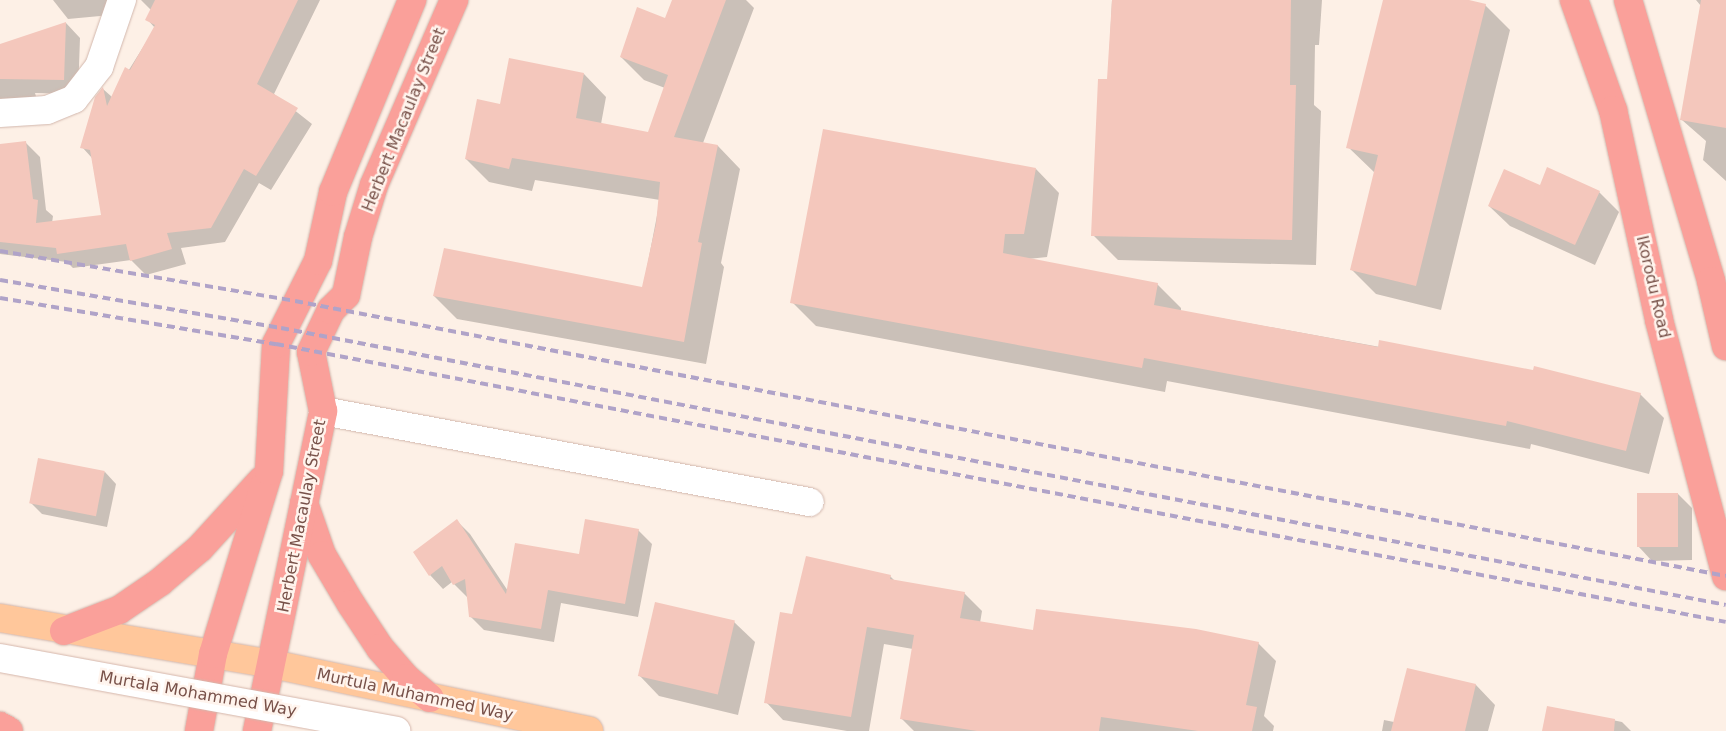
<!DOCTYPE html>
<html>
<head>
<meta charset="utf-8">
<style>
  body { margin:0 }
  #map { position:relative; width:1726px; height:731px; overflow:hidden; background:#fdf0e6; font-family:"DejaVu Sans",sans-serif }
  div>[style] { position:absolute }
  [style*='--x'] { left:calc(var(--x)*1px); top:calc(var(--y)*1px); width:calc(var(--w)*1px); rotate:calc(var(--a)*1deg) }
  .shadow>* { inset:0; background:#0003 }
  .building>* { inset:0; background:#f4c7bc; transform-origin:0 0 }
  .roads { filter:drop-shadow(0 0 1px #d2b7ad) drop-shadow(0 0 1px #d2b7ad) }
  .street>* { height:28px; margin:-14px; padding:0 14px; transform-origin:14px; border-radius:14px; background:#fff }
  .primary>* { height:28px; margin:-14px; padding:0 14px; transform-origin:14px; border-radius:14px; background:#ffc79b }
  .highway>* { height:28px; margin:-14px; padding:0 14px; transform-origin:14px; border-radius:14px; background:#faa09a }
  .rail>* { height:4px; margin-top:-2px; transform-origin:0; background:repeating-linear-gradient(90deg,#b0a3c8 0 8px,transparent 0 13px) }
  .bridges { filter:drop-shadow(0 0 1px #d5b6ab) drop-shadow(0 0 1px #d5b6ab) }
  .secondary-bridge>* { height:28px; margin:-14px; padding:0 14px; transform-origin:14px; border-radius:14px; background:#fff }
  span { translate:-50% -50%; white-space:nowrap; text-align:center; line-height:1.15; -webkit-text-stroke:5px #fff4ed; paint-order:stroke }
  .street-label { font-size:16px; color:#785149 }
</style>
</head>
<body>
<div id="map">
  <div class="shadow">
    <i style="clip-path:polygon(53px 0,110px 0,111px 15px,68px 19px)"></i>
    <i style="clip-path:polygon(141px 0,320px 0,274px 94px,312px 124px,271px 190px,259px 183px,225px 242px,181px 248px,186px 264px,146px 275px,131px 260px,73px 268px,67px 262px,0 254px,0 145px,25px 142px,40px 157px,46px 210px,53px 216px,52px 223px,102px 216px,92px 158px,82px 147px,96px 98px,103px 89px,112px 97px,155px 28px,147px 19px,151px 10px)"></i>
    <i style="clip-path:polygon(673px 0,746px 0,754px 8px,703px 143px,718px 146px,740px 169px,721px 263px,724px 267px,706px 364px,457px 319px,434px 296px,643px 288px,660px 200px,535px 180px,532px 191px,489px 182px,466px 159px,501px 105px,584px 74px,606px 97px,601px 124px,649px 133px,665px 88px,644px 80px,621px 57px,666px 19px)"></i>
    <i style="clip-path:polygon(1112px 0,1322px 0,1319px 45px,1315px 45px,1314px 105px,1321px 111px,1316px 265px,1118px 260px,1093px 235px,1108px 80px)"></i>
    <i style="clip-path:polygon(1384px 0,1464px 0,1485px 5px,1510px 30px,1441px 310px,1376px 294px,1351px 269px,1375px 173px,1348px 147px)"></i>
    <i style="clip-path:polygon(1696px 0,1726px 0,1726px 181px,1703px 160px,1706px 141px,1682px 120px,1701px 6px)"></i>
    <i style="clip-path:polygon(66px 23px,80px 38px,78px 94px,35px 93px,38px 103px,0 115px,0 45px)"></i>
    <i style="clip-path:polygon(1036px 169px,1059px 193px,1047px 257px,1028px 259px,1157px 284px,1181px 308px,1181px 311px,1640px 394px,1664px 418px,1649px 474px,1531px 444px,1530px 449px,1167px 381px,1165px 392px,816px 326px,792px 302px)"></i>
    <i style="clip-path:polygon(1599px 192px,1619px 212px,1595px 265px,1510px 226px,1489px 206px)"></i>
    <i style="clip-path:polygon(105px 472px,116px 484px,107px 527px,42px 514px,30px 502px)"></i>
    <i style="clip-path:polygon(1678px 494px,1692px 508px,1692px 560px,1652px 561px,1638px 546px)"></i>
    <i style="clip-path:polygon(457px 521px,470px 534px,508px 591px,638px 530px,652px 544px,638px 617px,561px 603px,554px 642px,484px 630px,470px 616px,468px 598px,452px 582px,443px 589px,430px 575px)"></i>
    <i style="clip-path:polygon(890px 576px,895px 581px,964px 593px,982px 611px,980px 623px,1034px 631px,1258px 643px,1276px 661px,1264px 716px,1274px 726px,1273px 731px,914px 731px,901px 718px,913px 649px,884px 644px,869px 731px,847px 731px,783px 720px,766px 702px,793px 615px)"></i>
    <i style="clip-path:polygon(734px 622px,755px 642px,738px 715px,659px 696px,639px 675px)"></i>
    <i style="clip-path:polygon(1408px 669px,1476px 685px,1495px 705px,1488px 731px,1382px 731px,1384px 720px,1394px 722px)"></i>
    <i style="clip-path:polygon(1548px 707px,1622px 722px,1631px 731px,1543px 731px)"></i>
  </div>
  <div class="building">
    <i style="clip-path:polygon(155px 0,298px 0,257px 84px,298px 108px,256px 176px,244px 169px,211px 228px,167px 233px,172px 249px,130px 261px,126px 244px,57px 254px,56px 248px,0 242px,0 144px,26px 141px,33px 199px,38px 200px,36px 223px,101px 215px,90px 150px,80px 148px,95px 97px,103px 87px,107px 106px,125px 67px,130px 70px,155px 25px,145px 20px)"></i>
    <i style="clip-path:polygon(672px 0,726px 0,674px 137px,718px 145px,698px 242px,702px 243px,684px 342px,433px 296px,444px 248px,642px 287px,656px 224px,660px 182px,512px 158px,509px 169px,465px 159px,477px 99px,500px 104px,509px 58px,584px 73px,576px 118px,648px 132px,668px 75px,620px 57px,637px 7px,665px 18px)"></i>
    <i style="clip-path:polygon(1112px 0,1291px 0,1290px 85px,1296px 85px,1292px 240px,1091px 236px,1098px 79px,1107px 79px)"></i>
    <i style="clip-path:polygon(1383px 0,1469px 0,1486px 4px,1416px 286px,1350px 270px,1378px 155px,1346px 148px)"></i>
    <i style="clip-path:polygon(1701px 0,1726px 0,1726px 128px,1680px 120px)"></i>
    <i style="clip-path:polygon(66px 22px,64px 80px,0 79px,0 44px)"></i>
    <i style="clip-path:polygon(823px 129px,1036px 168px,1024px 234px,1005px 234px,1003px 253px,1158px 283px,1154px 305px,1378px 347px,1379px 340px,1533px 370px,1534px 366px,1641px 393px,1626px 451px,1507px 421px,1506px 426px,1144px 358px,1142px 368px,790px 303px)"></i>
    <i style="clip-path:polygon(1547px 167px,1600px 191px,1575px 245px,1488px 206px,1504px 169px,1540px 185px)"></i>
    <i style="left:38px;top:458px;width:68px;height:46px;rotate:11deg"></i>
    <i style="left:1637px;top:493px;width:41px;height:54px"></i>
    <i style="clip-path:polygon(457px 519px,506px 594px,515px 543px,579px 554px,585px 519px,639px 529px,625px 604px,548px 590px,541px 629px,469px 617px,465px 579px,453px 585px,442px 566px,429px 576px,413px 552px)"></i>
    <i style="clip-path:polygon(806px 556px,891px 575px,890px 579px,965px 592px,960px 618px,1033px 630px,1036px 609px,1196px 629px,1259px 642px,1246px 705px,1257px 707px,1252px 731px,1198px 731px,1101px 717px,1099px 731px,977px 731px,900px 719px,914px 635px,867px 627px,851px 717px,764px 703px,780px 612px,792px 614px)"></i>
    <i style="left:655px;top:602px;width:82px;height:76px;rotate:13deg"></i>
    <i style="clip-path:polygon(1407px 668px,1476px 684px,1465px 731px,1391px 731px)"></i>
    <i style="clip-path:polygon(1547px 706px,1615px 719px,1614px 731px,1542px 731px)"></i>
  </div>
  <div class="roads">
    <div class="street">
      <i style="--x:0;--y:113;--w:47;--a:-3.7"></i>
      <i style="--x:47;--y:110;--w:29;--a:-22"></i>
      <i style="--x:74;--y:99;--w:41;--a:-52"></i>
      <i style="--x:99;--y:67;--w:71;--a:-71.1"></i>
      <i style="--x:323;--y:411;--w:495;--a:10.6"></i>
    </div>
    <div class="primary">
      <i style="--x:0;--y:618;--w:276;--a:9.6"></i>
      <i style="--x:272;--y:664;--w:324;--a:11.9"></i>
    </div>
    <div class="highway">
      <i style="--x:1574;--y:0;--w:117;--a:70.5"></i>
      <i style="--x:1613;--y:110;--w:215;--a:77.6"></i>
      <i style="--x:1659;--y:320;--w:265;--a:75.3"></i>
      <i style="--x:1628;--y:0;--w:293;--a:73.5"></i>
      <i style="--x:1711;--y:281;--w:67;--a:77"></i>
      <i style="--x:304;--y:503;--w:55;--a:70.9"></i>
      <i style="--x:322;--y:555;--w:57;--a:59.4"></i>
      <i style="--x:351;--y:604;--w:53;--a:56.6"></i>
      <i style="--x:380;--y:648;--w:40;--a:49"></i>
      <i style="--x:406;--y:678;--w:31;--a:40"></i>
      <i style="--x:64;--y:631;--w:59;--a:-20.9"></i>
      <i style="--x:119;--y:610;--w:50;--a:-34.3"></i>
      <i style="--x:160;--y:582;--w:52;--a:-40.4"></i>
      <i style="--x:200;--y:548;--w:92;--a:-47.6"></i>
      <i style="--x:0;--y:726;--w:10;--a:29"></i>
      <i style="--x:199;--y:731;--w:78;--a:-79.7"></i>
      <i style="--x:213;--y:654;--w:191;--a:-73"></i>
      <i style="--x:269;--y:471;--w:127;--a:-86.8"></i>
      <i style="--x:276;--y:344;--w:93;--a:-63.2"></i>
      <i style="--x:318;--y:261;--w:71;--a:-77.7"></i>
      <i style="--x:333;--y:192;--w:208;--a:-67.6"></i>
      <i style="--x:257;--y:731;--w:327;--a:-78.3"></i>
      <i style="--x:323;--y:411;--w:60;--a:-101.5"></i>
      <i style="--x:311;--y:352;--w:47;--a:-64.5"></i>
      <i style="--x:331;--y:310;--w:21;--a:-45"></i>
      <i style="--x:346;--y:295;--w:59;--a:-78.3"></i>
      <i style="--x:358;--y:237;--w:54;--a:-72.9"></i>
      <i style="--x:374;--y:185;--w:202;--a:-66.6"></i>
    </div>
  </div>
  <div class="rail">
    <i style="--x:0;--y:251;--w:299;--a:9.6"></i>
    <i style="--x:295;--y:301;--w:1457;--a:10.88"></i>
    <i style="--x:0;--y:280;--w:285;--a:9.7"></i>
    <i style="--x:281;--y:328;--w:1471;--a:10.85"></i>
    <i style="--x:0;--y:298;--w:280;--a:9.5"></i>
    <i style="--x:276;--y:344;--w:1476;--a:10.85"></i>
  </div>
  <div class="bridges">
    <div class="secondary-bridge">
      <i style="--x:0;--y:658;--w:403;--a:10.4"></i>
    </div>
  </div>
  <div class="street-label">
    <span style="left:404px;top:120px;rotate:-68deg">Herbert Macaulay Street</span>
    <span style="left:1653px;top:287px;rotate:77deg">Ikorodu Road</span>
    <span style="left:302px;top:516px;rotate:-79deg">Herbert Macaulay Street</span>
    <span style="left:198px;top:694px;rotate:10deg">Murtala Mohammed Way</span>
    <span style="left:415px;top:695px;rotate:12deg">Murtula Muhammed Way</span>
  </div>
</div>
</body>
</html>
